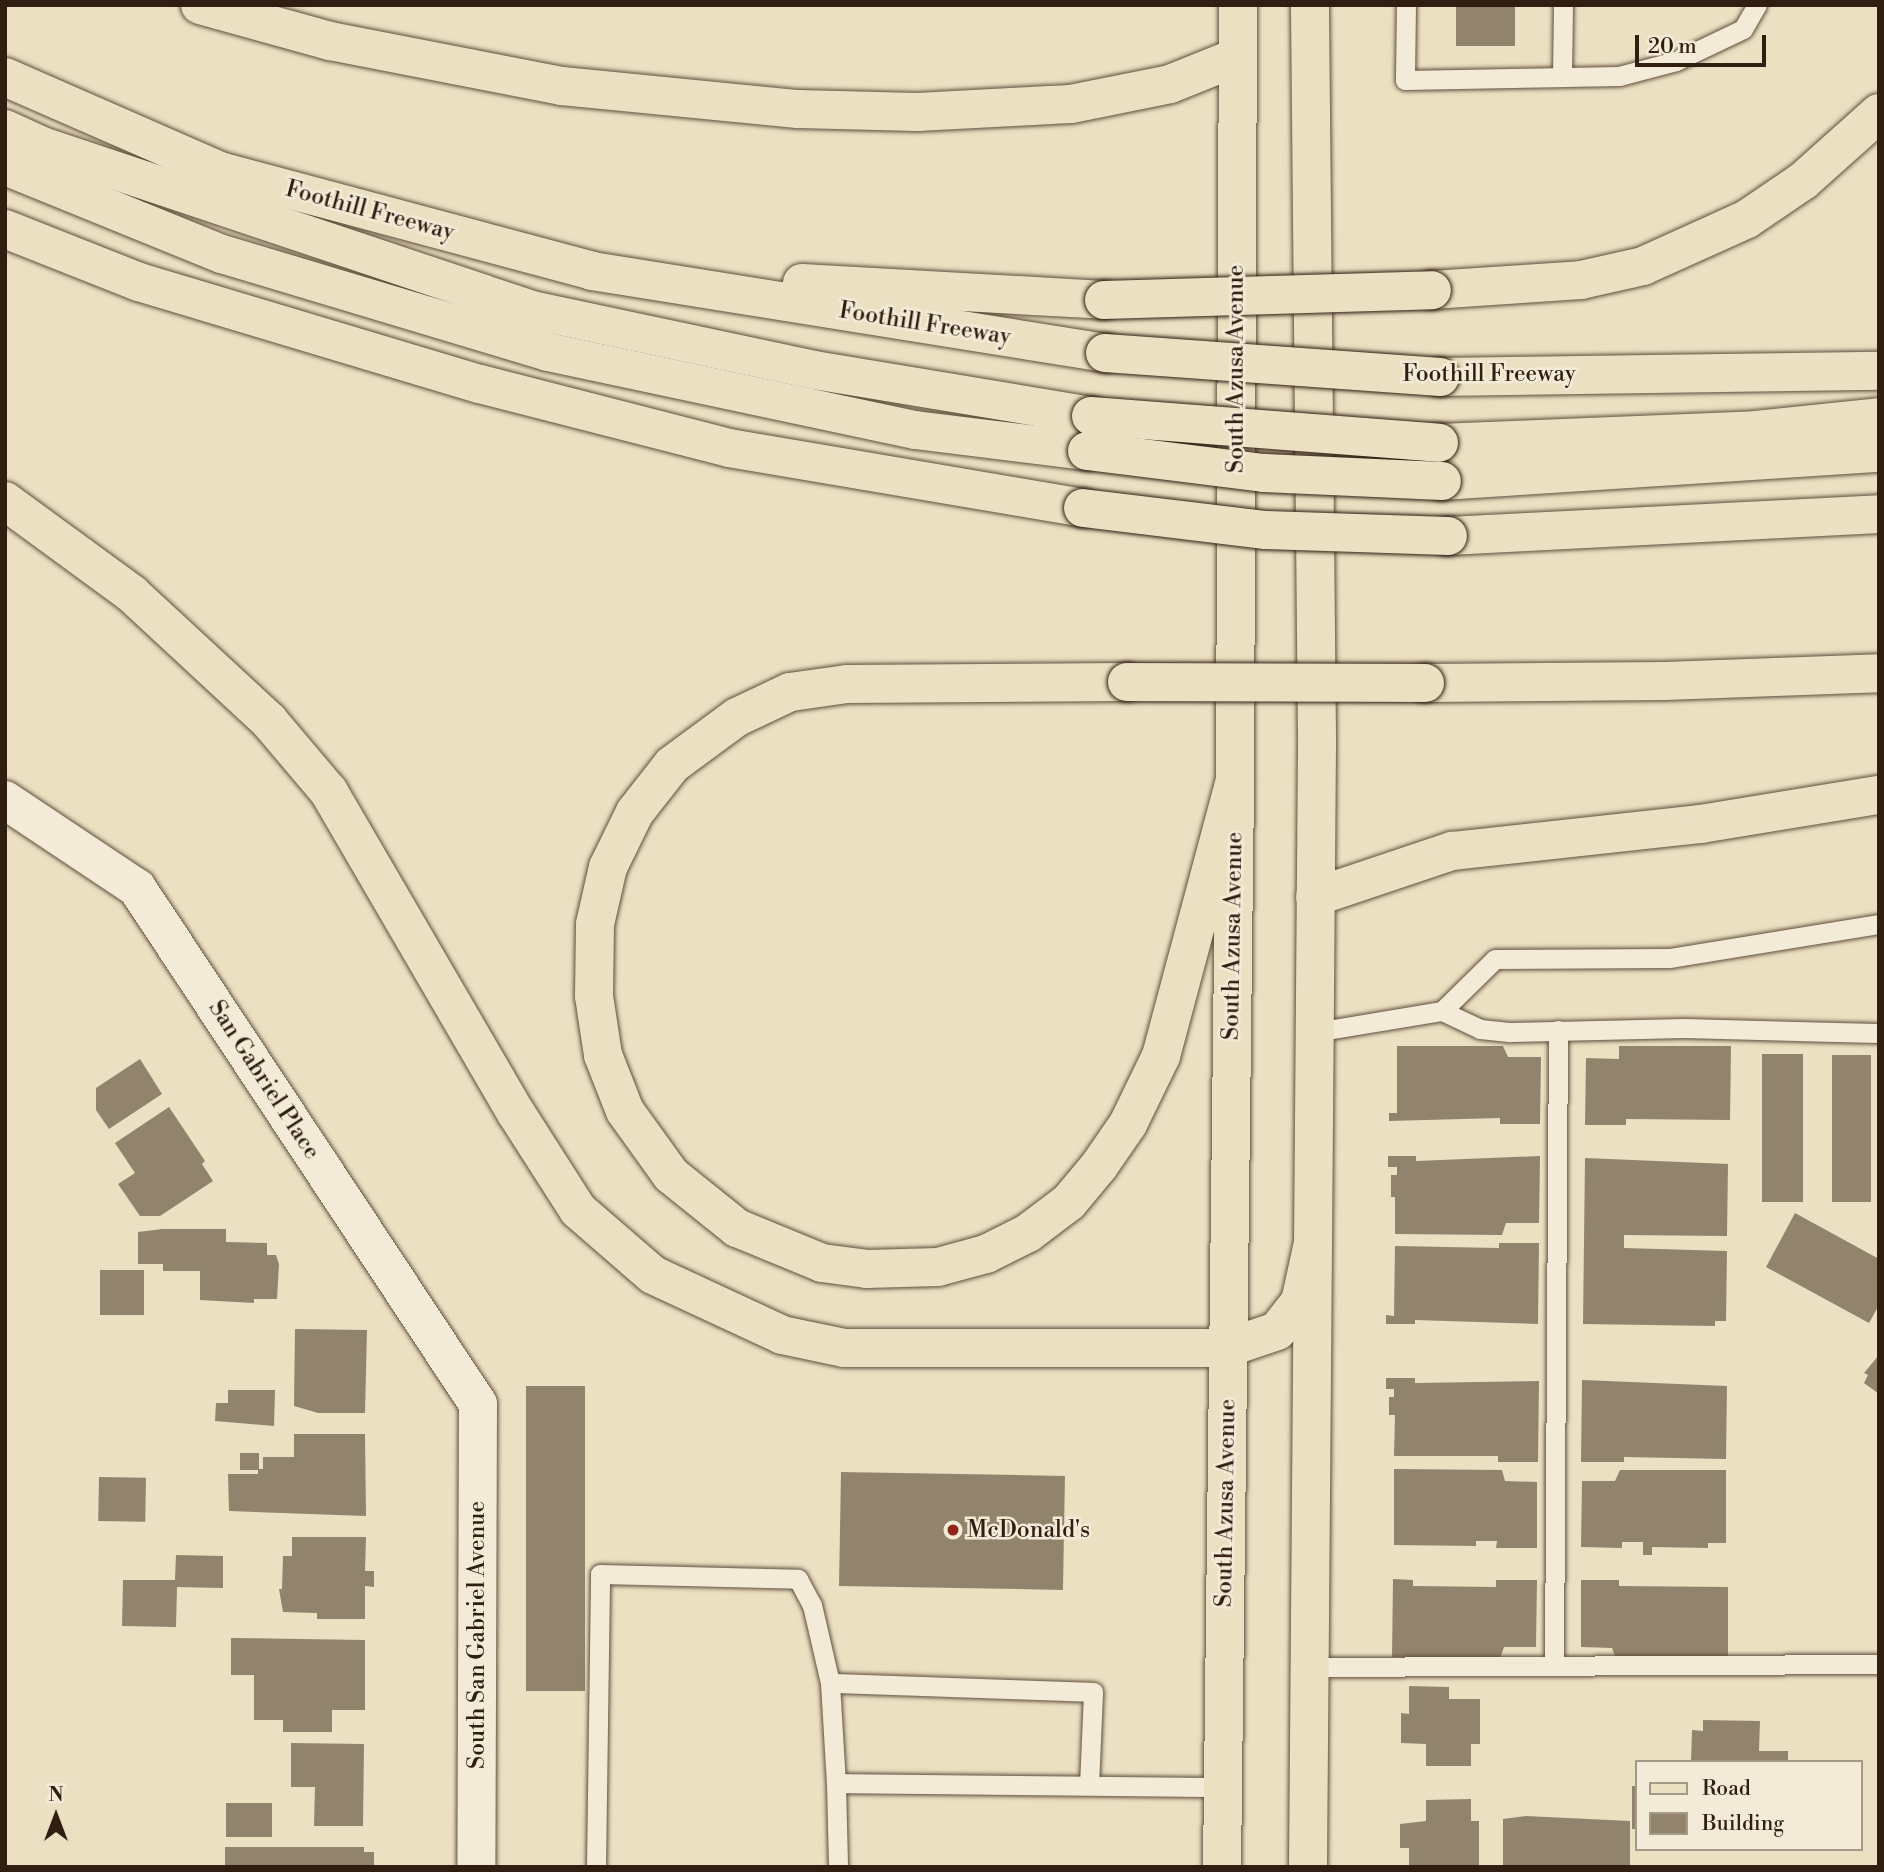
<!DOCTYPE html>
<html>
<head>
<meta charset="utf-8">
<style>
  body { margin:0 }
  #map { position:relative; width:1884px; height:1872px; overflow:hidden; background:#ece0c2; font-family:"Libre Bodoni",serif }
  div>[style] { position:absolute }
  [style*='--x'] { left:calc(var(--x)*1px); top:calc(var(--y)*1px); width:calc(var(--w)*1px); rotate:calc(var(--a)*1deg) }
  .building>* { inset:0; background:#92836d; transform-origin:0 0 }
  .roads { filter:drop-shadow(0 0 2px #5f4e3c) drop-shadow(0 0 2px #5f4e3c) }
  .lane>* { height:19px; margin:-9.5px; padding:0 9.5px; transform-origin:9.5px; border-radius:9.5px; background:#f3ebd7 }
  .street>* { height:38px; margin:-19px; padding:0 19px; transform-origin:19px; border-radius:19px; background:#f3ebd7 }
  .primary>* { height:38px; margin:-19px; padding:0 19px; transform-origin:19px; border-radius:19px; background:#ece0c2 }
  .highway>* { height:38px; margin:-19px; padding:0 19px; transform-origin:19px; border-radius:19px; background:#ece0c2 }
  .bridges { filter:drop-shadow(0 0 2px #301e10) drop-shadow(0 0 2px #301e10) }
  .highway-bridge>* { height:38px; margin:-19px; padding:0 19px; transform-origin:19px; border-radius:19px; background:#ece0c2 }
  .dots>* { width:19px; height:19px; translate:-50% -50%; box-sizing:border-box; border:4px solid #f3ebd7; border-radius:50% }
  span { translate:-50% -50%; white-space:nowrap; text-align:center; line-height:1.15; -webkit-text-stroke:5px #f3ebd7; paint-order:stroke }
  .street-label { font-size:23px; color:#301e10 }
  .poi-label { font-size:23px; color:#301e10 }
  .left { translate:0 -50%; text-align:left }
  .frame { position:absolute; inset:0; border:7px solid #301e10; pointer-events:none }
  .legend { position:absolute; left:1635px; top:1760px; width:228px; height:91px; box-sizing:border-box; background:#f3ebd7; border:2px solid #a59987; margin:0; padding:9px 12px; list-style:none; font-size:21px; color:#301e10 }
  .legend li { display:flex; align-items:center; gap:14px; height:35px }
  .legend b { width:35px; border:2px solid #a59987 }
  .north { position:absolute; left:21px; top:1781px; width:70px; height:70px; -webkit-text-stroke:5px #f3ebd7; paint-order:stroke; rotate:0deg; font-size:19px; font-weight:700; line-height:28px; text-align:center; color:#301e10 }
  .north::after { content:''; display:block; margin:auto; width:24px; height:32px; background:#301e10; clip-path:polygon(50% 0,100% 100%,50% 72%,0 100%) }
  .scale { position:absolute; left:1635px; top:35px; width:131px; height:32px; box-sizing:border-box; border:4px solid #301e10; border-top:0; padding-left:9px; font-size:21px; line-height:24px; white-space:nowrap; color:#301e10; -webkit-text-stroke:5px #f3ebd7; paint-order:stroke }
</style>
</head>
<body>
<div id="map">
  <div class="building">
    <i style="left:1456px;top:5px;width:59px;height:41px"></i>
    <i style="clip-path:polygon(1397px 1046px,1503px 1046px,1508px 1057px,1541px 1057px,1540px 1124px,1500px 1124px,1500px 1118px,1389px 1121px,1389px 1113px,1397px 1113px)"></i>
    <i style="clip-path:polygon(1619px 1046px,1731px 1046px,1730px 1120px,1626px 1119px,1626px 1125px,1585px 1125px,1586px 1058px,1619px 1059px)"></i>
    <i style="left:1762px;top:1054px;width:41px;height:148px"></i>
    <i style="left:1832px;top:1055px;width:39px;height:147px"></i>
    <i style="clip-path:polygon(140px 1059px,162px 1094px,109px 1129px,96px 1110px,96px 1088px)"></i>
    <i style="clip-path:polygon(169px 1107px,205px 1161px,202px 1164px,213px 1181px,160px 1216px,140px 1216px,118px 1184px,135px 1173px,115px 1143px)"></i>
    <i style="clip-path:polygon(1388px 1156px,1416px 1156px,1416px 1161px,1540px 1156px,1539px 1223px,1506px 1223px,1502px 1235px,1395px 1234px,1395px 1197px,1391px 1197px,1391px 1175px,1397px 1175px,1397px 1167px,1388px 1167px)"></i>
    <i style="clip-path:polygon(1585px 1158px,1728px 1164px,1727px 1236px,1624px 1235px,1624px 1248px,1727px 1251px,1726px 1321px,1715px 1321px,1715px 1326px,1583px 1324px)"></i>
    <i style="clip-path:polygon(1795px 1213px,1879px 1259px,1879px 1305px,1869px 1323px,1766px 1267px)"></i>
    <i style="clip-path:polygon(162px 1229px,226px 1229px,226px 1242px,267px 1243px,267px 1255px,276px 1255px,279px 1264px,277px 1299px,254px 1299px,254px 1303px,200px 1300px,200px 1271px,163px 1271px,163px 1264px,138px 1264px,138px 1232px)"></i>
    <i style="clip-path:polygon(1499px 1243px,1539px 1243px,1538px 1324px,1415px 1320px,1415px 1324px,1386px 1324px,1386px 1315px,1394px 1316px,1395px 1246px,1499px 1248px)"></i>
    <i style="left:100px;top:1270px;width:44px;height:45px"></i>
    <i style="clip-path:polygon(295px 1329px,367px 1330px,365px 1413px,318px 1413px,294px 1406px)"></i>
    <i style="clip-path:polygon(1879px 1355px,1879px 1394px,1864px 1383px,1868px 1375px,1864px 1373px)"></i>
    <i style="clip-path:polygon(1386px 1378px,1415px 1378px,1415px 1383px,1539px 1381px,1538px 1462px,1498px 1462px,1498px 1456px,1394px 1456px,1395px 1415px,1389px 1415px,1389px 1397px,1394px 1397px,1394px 1389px,1386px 1389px)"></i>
    <i style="clip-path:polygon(1582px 1380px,1727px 1386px,1726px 1459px,1624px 1457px,1624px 1462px,1581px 1462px)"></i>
    <i style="left:526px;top:1386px;width:59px;height:305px"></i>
    <i style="clip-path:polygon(228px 1390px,275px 1390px,274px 1426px,215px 1421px,216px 1403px,228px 1403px)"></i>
    <i style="clip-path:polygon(294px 1434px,365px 1434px,366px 1516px,229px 1511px,228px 1474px,258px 1474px,258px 1470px,240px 1470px,240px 1453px,259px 1453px,259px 1469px,263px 1469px,263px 1457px,294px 1457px)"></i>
    <i style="clip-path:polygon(1394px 1469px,1502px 1470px,1505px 1481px,1537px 1482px,1537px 1548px,1496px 1548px,1497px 1541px,1476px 1541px,1476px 1546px,1394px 1545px)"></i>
    <i style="clip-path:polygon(1620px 1470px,1726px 1470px,1726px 1543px,1708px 1543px,1708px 1548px,1652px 1547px,1652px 1555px,1643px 1555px,1643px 1542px,1622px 1542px,1622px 1548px,1581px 1547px,1582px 1481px,1615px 1481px)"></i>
    <i style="left:841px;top:1472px;width:224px;height:114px;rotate:1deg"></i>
    <i style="left:99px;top:1477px;width:47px;height:44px;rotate:1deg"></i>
    <i style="clip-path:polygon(292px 1537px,366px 1537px,365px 1571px,374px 1571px,374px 1587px,365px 1586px,365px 1619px,317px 1619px,317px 1613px,283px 1612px,279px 1589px,282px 1589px,283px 1556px,292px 1556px)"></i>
    <i style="clip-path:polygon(176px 1555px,223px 1556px,223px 1588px,177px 1587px,176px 1627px,122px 1626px,123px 1580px,175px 1580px)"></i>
    <i style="clip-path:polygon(1393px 1579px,1413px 1580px,1413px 1586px,1496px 1587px,1496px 1580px,1537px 1580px,1536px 1647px,1504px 1647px,1500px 1659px,1392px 1657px)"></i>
    <i style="clip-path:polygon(1581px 1580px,1619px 1580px,1619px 1586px,1728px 1587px,1728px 1660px,1616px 1659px,1612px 1648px,1581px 1647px)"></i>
    <i style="clip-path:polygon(231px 1638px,365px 1640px,365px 1710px,332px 1710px,332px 1732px,283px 1732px,283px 1720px,254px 1720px,254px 1675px,231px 1675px)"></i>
    <i style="clip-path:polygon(1409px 1686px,1449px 1687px,1449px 1699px,1480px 1699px,1480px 1744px,1471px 1744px,1471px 1766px,1426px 1766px,1426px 1744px,1401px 1743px,1401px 1713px,1409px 1714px)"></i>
    <i style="clip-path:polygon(1703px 1720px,1760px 1721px,1759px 1751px,1788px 1751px,1788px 1762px,1691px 1762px,1692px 1730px,1703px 1731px)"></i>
    <i style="clip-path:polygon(291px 1743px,364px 1744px,363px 1826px,314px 1826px,315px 1787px,291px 1787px)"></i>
    <i style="left:1632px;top:1786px;width:5px;height:43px"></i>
    <i style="clip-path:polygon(1471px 1799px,1471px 1821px,1479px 1821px,1479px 1867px,1409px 1867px,1409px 1848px,1400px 1848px,1400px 1824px,1426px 1821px,1426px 1800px)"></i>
    <i style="left:226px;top:1803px;width:46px;height:34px"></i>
    <i style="clip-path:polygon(1526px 1816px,1630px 1821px,1630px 1867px,1503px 1867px,1503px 1819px)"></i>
    <i style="clip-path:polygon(225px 1847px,364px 1847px,364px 1852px,374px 1852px,374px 1867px,225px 1867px)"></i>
  </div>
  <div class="roads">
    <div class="lane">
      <i style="--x:1406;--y:5;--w:75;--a:90.8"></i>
      <i style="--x:1405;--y:80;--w:214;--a:-1.1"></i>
      <i style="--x:1619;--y:76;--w:59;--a:-14.7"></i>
      <i style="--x:1676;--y:61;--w:74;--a:-25.5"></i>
      <i style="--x:1743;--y:29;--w:28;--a:-60"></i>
      <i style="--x:1562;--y:77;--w:72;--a:-89.2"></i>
      <i style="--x:1442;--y:1011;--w:74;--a:-44.5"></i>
      <i style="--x:1495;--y:959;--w:174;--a:-0.3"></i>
      <i style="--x:1669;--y:958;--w:213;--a:-9.2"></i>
      <i style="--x:1315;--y:1032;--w:129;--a:-9.4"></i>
      <i style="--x:1442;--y:1011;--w:42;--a:25.3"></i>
      <i style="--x:1480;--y:1029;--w:31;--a:6"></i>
      <i style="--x:1511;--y:1032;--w:173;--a:-1.3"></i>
      <i style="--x:1684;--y:1028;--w:195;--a:1.5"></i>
      <i style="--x:1554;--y:1664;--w:634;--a:-89.64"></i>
      <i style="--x:1310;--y:1667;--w:569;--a:-0.3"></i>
      <i style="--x:836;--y:1783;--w:84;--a:88.6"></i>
      <i style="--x:1089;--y:1785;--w:93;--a:-87.5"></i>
      <i style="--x:1093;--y:1692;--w:263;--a:-178"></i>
      <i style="--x:830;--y:1683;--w:100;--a:86.6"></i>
      <i style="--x:836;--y:1783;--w:386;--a:0.6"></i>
      <i style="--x:596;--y:1867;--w:293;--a:-89.2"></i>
      <i style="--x:600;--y:1574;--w:198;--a:1.4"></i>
      <i style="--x:798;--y:1579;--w:30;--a:62"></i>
      <i style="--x:812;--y:1605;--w:80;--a:77"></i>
    </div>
    <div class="street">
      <i style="--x:5;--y:800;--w:159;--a:33.7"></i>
      <i style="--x:137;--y:888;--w:618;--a:56.54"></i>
      <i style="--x:478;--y:1404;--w:463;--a:90.2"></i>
    </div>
    <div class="primary">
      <i style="--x:1222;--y:1867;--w:1087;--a:-89.31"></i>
      <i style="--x:1235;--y:780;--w:775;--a:-89.78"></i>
      <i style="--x:1308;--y:1867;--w:1129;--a:-89.54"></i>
      <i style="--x:1317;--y:738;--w:733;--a:-90.55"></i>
    </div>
    <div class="highway">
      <i style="--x:200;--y:5;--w:135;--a:15.5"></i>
      <i style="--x:330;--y:41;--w:236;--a:11"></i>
      <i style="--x:562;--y:86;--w:237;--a:5.6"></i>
      <i style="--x:798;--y:109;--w:119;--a:1.4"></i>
      <i style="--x:917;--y:112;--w:154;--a:-3"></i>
      <i style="--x:1071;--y:104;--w:101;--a:-11.4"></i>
      <i style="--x:1170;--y:84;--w:72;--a:-21.9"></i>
      <i style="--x:5;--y:77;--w:235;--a:23.6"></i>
      <i style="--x:220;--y:171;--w:385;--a:15"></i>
      <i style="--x:592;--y:271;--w:520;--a:9.08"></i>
      <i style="--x:5;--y:129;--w:41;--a:24.7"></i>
      <i style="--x:42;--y:146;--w:517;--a:18.51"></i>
      <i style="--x:532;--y:310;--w:288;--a:12"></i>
      <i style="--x:814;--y:370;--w:281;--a:9.4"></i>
      <i style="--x:5;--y:166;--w:234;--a:22.1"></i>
      <i style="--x:222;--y:254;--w:340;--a:16.7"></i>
      <i style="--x:548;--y:352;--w:375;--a:12"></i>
      <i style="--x:915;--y:430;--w:173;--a:7"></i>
      <i style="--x:5;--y:229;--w:144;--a:21.6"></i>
      <i style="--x:139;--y:282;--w:356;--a:16.7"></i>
      <i style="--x:480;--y:384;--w:257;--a:14.4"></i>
      <i style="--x:729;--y:448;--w:359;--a:9.6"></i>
      <i style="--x:802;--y:283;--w:302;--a:3.2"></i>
      <i style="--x:1432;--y:290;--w:149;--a:-3.8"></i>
      <i style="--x:1581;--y:280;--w:64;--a:-12.7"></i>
      <i style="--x:1643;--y:266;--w:114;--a:-24.3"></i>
      <i style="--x:1747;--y:219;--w:68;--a:-34.2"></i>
      <i style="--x:1803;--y:181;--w:102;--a:-41.8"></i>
      <i style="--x:1440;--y:377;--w:439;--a:-0.8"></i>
      <i style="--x:1439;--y:443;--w:317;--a:-2.3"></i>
      <i style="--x:1756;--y:430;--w:124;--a:-6"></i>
      <i style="--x:1442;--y:481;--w:438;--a:-3.7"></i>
      <i style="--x:5;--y:501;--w:157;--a:36.2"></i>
      <i style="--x:132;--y:594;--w:187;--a:42.8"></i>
      <i style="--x:269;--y:721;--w:93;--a:49.8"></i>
      <i style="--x:329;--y:792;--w:371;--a:59.8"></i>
      <i style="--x:516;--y:1113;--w:115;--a:57.4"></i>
      <i style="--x:578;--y:1210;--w:99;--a:40.9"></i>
      <i style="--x:653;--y:1275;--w:142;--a:24.9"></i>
      <i style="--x:782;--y:1335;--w:63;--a:11.8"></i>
      <i style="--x:844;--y:1348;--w:383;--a:0"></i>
      <i style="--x:1227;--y:1348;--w:53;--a:-18.8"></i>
      <i style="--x:1277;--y:1331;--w:37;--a:-52"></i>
      <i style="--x:1300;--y:1302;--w:60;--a:-77.6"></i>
      <i style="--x:1448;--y:536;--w:432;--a:-2.9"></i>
      <i style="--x:1127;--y:682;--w:280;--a:179.6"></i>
      <i style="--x:847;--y:684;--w:58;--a:172"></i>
      <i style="--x:790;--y:692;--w:59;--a:154.7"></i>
      <i style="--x:737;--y:717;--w:81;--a:143.6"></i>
      <i style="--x:672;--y:765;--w:60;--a:128.2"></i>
      <i style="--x:635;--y:812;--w:61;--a:116.1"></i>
      <i style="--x:608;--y:867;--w:58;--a:102.8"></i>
      <i style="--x:595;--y:924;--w:72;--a:90.8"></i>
      <i style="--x:594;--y:996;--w:60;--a:81.3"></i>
      <i style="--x:603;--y:1055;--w:60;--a:68.6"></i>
      <i style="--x:625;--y:1111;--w:79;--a:54.3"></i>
      <i style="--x:671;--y:1175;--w:85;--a:38.8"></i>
      <i style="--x:737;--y:1228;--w:92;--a:22.4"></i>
      <i style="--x:822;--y:1263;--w:45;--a:7.6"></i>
      <i style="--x:867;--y:1269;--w:71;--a:-1.6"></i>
      <i style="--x:938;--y:1267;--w:50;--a:-15.2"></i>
      <i style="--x:986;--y:1254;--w:47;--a:-26.6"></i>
      <i style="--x:1028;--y:1233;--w:51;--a:-37.1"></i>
      <i style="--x:1069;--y:1202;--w:47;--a:-50.2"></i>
      <i style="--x:1099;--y:1166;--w:51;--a:-55.4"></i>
      <i style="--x:1128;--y:1124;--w:76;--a:-64.1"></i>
      <i style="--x:1161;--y:1056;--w:286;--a:-75"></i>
      <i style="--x:1425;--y:683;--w:240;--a:-0.5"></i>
      <i style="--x:1665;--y:681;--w:214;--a:-2.1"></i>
      <i style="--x:1315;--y:897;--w:145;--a:-18.6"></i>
      <i style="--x:1452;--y:851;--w:250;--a:-6.2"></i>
      <i style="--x:1701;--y:824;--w:180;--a:-9.3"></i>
    </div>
  </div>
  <div class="bridges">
    <div class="highway-bridge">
      <i style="--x:1104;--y:300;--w:328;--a:-1.7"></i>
      <i style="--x:1105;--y:353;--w:336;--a:4.1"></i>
      <i style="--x:1091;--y:416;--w:349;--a:4.4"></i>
      <i style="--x:1087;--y:451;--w:178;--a:7.1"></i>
      <i style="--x:1264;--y:473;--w:178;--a:2.6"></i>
      <i style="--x:1083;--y:508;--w:184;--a:6.9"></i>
      <i style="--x:1266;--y:530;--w:182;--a:1.9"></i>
      <i style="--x:1127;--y:682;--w:298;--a:0.2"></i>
    </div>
  </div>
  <div class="dots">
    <i style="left:953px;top:1530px;background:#8f2418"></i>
  </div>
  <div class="street-label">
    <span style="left:370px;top:211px;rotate:15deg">Foothill Freeway</span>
    <span style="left:925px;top:324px;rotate:9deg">Foothill Freeway</span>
    <span style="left:1236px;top:369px;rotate:-90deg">South Azusa Avenue</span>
    <span style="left:1489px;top:374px">Foothill Freeway</span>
    <span style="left:1233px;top:936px;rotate:-89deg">South Azusa Avenue</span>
    <span style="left:264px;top:1080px;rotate:57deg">San Gabriel Place</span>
    <span style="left:1226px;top:1503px;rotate:-89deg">South Azusa Avenue</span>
    <span style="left:477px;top:1635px;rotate:-90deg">South San Gabriel Avenue</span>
  </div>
  <div class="poi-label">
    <span class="left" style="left:967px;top:1530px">McDonald's</span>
  </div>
  <div class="frame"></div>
  <ul class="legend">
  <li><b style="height:9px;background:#ece0c2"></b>Road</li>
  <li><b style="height:19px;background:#92836d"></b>Building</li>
  </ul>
  <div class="north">N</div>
  <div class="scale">20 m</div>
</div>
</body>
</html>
